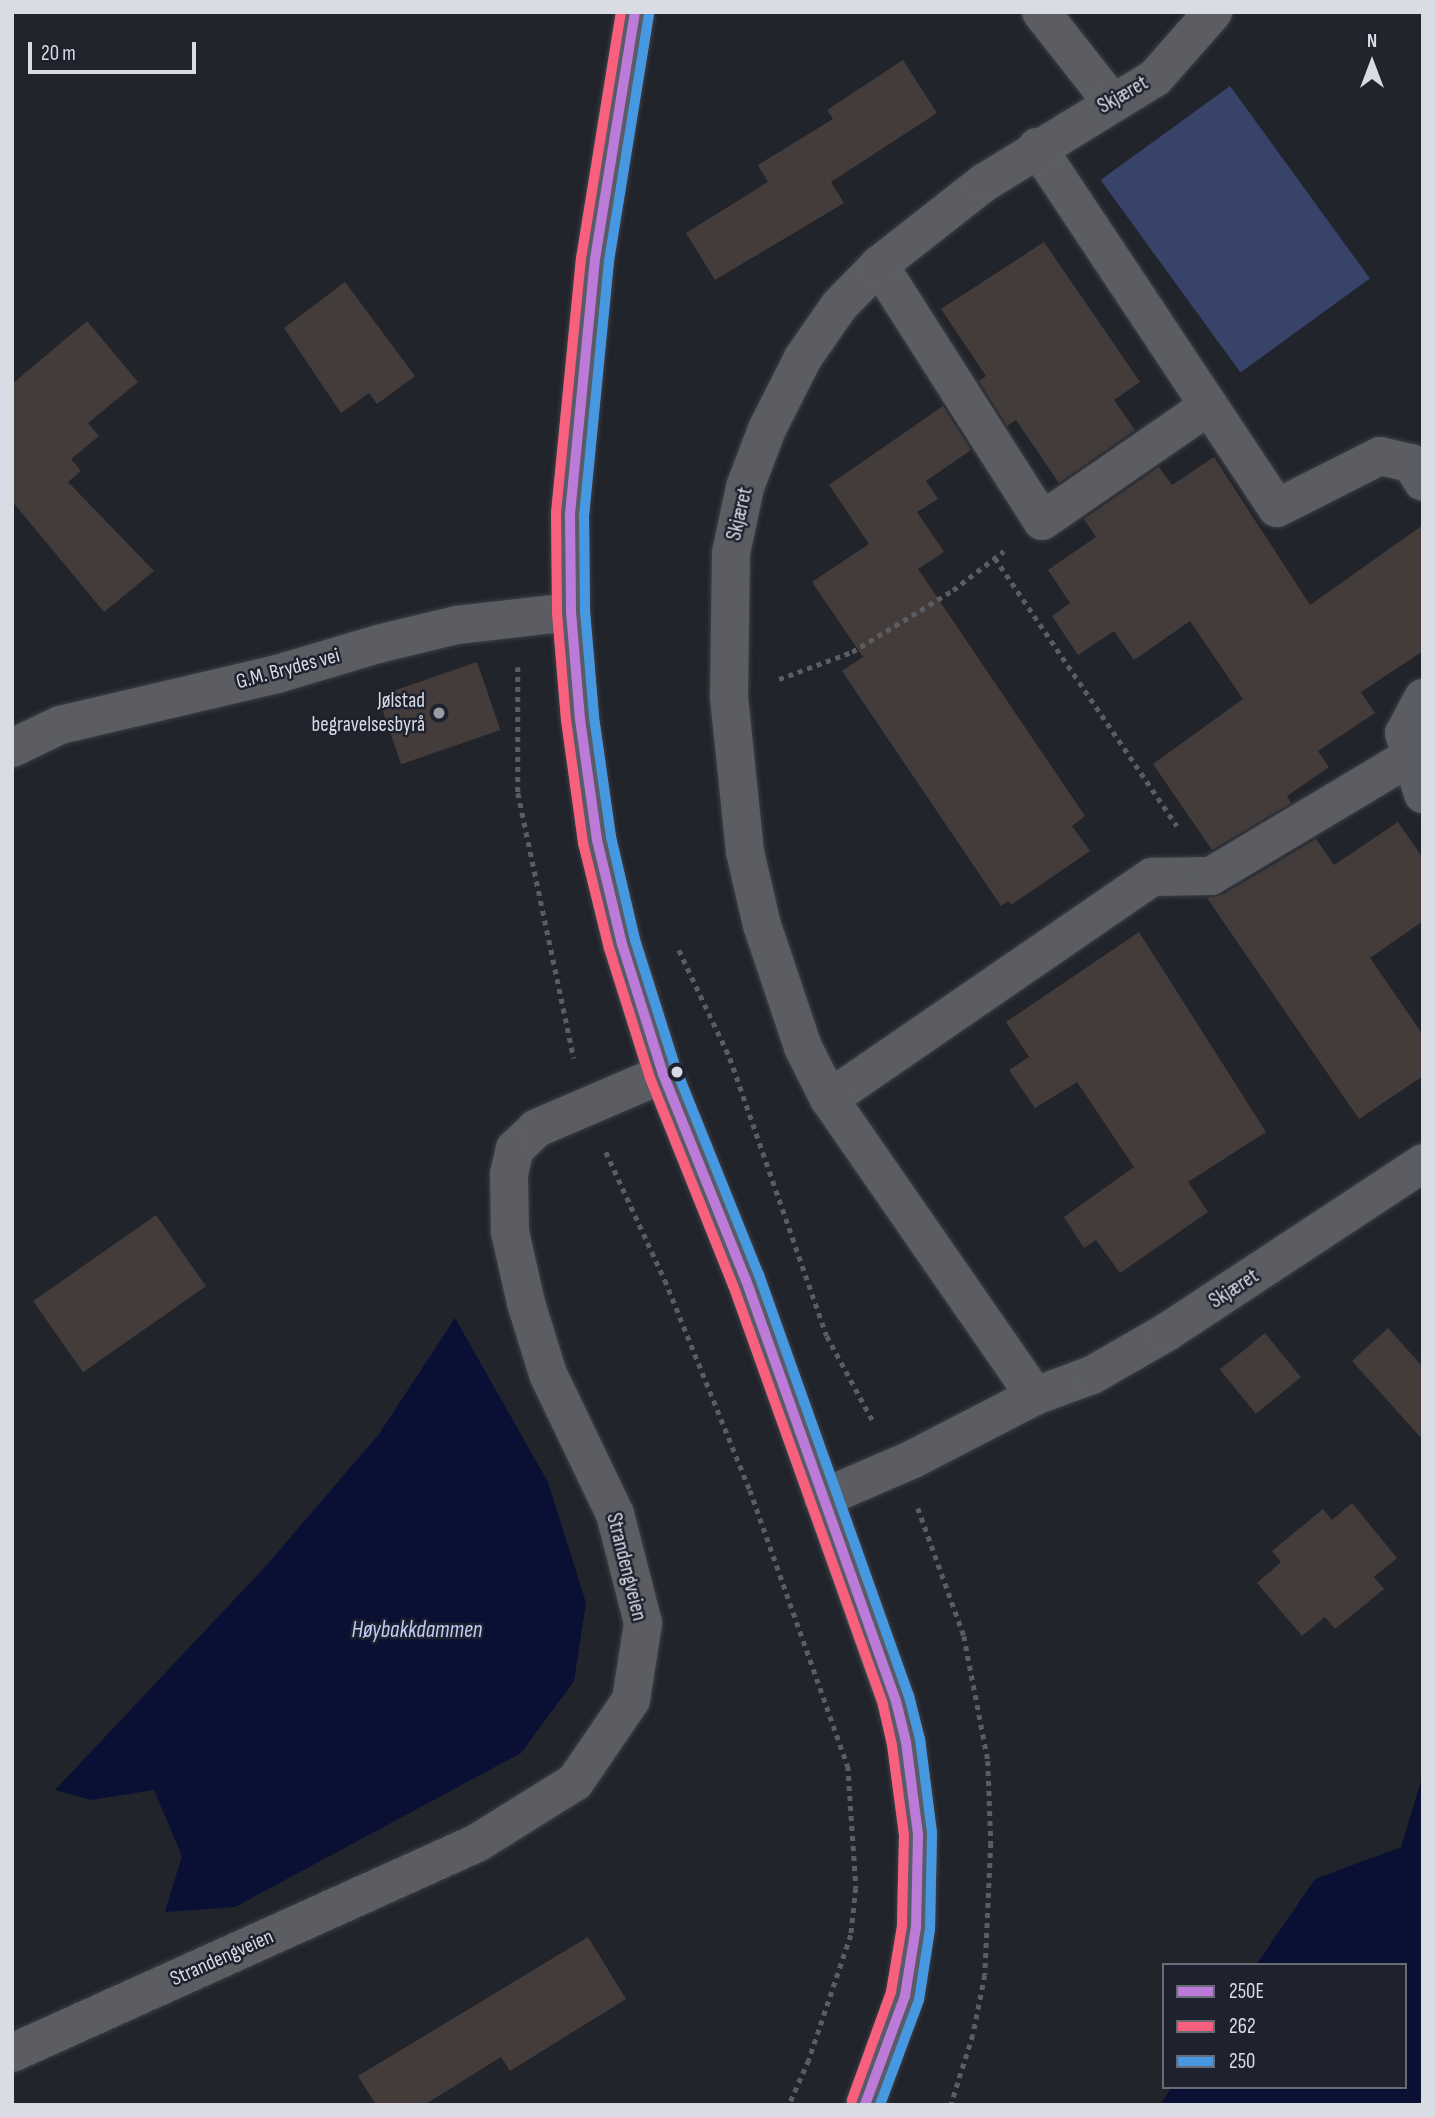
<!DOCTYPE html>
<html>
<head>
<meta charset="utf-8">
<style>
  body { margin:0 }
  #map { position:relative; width:1435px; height:2117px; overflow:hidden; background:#22242b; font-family:"Sofia Sans Condensed",sans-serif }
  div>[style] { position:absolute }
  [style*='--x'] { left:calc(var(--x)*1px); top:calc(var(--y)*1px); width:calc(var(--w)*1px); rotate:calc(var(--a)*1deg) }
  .green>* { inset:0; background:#38436a; transform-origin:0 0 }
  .water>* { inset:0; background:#0a1034 }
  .building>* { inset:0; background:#433c3b; transform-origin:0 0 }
  .path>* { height:4.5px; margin-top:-2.25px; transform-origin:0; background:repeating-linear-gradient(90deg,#5b5d62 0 5px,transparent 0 10px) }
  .roads { filter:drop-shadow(0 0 2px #3d3f45) drop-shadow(0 0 2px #3d3f45) }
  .minor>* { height:38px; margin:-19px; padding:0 19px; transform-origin:19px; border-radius:19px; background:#5b5d62 }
  .major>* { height:38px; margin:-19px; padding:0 19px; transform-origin:19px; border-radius:19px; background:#595b66 }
  .bus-1>* { height:10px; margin:-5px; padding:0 5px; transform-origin:5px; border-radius:5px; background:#bd7bd9 }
  .bus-2>* { height:10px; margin:-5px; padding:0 5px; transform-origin:5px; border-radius:5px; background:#f8607d }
  .bus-3>* { height:10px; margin:-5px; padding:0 5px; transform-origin:5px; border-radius:5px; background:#4699e1 }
  .dots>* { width:19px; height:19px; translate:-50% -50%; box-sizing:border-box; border:4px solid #1e222f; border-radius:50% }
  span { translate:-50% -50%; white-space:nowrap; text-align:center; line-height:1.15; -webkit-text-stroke:5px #1e222f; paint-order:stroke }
  .street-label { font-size:21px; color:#d9dce4 }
  .poi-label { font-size:21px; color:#d9dce4 }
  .right { translate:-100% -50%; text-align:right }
  .water-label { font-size:23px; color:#bdccf8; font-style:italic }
  .frame { position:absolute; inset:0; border:14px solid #d9dce4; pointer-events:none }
  .legend { position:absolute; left:1162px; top:1963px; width:245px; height:126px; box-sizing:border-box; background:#1e222f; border:2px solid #696c77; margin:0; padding:9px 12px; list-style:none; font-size:21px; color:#d9dce4 }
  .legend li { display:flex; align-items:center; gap:14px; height:35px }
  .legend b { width:35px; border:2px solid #696c77 }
  .north { position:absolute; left:1337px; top:28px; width:70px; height:70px; -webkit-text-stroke:5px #1e222f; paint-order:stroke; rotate:0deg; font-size:19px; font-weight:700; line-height:28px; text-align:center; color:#d9dce4 }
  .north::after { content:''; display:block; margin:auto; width:24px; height:32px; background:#d9dce4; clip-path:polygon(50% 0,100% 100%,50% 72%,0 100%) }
  .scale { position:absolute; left:28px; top:42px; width:168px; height:32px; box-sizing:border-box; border:4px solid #d9dce4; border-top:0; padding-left:9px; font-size:21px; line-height:24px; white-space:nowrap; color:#d9dce4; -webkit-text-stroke:5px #1e222f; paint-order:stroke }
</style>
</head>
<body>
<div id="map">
  <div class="green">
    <i style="left:1230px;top:86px;width:238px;height:160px;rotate:54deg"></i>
  </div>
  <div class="water">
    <i style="clip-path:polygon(455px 1318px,548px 1482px,586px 1603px,574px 1681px,521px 1753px,235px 1907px,165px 1912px,182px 1856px,154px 1790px,91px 1800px,55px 1790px,265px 1567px,379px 1434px)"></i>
    <i style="clip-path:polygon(1423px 1774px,1423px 2105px,1160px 2105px,1172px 2087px,1405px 2087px,1405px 1965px,1256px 1965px,1315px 1879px,1401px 1847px)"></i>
  </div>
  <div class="building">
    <i style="clip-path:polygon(903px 60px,937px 113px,831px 182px,844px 203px,715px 280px,686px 233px,768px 182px,758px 165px,833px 119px,827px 110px)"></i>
    <i style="clip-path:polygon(1044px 242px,1140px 382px,1114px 400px,1135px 430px,1059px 483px,1016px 420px,1007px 426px,979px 381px,986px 376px,941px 309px)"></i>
    <i style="clip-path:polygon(345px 282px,415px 376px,377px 404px,369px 393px,341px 413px,284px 328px)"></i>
    <i style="clip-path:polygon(87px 321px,138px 382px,88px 423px,99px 436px,71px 459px,81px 471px,68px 482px,154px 571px,104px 612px,12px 501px,12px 384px)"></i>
    <i style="clip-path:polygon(943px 406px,971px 450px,926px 481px,938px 499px,917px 512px,944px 552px,918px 569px,1085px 816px,1072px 826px,1090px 851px,1011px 905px,1008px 901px,1001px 906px,842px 671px,863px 657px,812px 582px,869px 544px,829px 485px)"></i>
    <i style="clip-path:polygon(1214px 457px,1310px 605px,1423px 525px,1423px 651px,1361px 692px,1375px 713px,1318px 751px,1329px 767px,1287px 796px,1291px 803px,1212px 850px,1153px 764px,1243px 699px,1190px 621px,1134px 660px,1114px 631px,1078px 655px,1052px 616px,1070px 603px,1048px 570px,1096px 537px,1084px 519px,1159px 467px,1172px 485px)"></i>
    <i style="left:477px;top:662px;width:72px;height:105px;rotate:71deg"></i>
    <i style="clip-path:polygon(1398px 822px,1423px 858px,1423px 921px,1370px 958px,1423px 1035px,1423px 1076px,1359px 1119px,1207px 898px,1222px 895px,1316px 839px,1334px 865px)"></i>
    <i style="clip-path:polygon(1139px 932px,1266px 1132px,1188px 1182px,1208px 1212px,1120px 1273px,1096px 1240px,1084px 1248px,1064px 1217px,1134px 1167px,1077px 1082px,1035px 1108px,1009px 1070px,1029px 1057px,1006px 1022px)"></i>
    <i style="left:156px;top:1215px;width:87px;height:150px;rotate:55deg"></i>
    <i style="clip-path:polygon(1388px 1328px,1423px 1367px,1423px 1440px,1352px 1361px)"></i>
    <i style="left:1265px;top:1333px;width:57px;height:58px;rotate:51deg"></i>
    <i style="clip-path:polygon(1352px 1503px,1397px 1558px,1374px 1577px,1384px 1589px,1335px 1629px,1325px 1617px,1302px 1636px,1257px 1583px,1281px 1562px,1272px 1551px,1323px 1509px,1332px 1520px)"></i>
    <i style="clip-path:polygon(588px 1937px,626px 1999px,510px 2071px,501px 2057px,424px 2105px,376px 2105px,358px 2076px)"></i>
  </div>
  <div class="path">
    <i style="--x:995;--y:558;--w:324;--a:55.8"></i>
    <i style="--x:518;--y:667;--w:126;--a:90"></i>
    <i style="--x:518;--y:793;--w:271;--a:78.1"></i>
    <i style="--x:779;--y:679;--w:78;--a:-20.3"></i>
    <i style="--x:852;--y:652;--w:119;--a:-31.5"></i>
    <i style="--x:953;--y:590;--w:64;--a:-37.4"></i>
    <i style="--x:679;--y:950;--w:119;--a:64.7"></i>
    <i style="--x:730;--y:1058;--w:294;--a:70.8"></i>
    <i style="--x:827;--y:1336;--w:99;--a:61.6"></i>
    <i style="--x:606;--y:1152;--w:141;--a:65.3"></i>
    <i style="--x:665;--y:1280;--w:227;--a:68"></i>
    <i style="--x:750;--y:1490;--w:293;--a:70.5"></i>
    <i style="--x:848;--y:1766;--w:122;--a:86.2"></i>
    <i style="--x:856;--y:1888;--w:47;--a:96.1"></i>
    <i style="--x:851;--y:1935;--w:132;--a:108.6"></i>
    <i style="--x:809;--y:2060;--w:49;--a:114"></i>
    <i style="--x:918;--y:1508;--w:136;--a:70.2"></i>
    <i style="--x:964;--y:1636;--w:127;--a:79.1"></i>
    <i style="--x:988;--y:1761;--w:82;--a:87.9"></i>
    <i style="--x:991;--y:1843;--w:132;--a:92.6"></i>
    <i style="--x:985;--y:1975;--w:61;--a:101.3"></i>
    <i style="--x:973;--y:2035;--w:73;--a:107.4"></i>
  </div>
  <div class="roads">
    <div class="minor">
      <i style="--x:1041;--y:12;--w:113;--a:51.8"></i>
      <i style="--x:1037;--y:147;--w:433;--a:56.4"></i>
      <i style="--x:1277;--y:508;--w:115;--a:-26.8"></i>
      <i style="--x:1380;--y:456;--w:32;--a:13"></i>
      <i style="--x:1411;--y:463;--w:22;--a:58"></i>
      <i style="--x:879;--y:265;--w:303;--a:57.5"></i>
      <i style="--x:1042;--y:521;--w:203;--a:-34.6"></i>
      <i style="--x:1423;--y:698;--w:40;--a:118"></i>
      <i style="--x:1404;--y:733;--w:64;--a:72.7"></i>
      <i style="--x:12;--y:748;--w:53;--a:-25.6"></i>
      <i style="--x:60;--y:725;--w:220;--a:-13.2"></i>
      <i style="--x:274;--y:675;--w:109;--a:-16.6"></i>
      <i style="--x:378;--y:644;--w:81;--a:-13.5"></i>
      <i style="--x:457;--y:625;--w:115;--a:-6.5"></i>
      <i style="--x:829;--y:1099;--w:392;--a:-34.5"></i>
      <i style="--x:1152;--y:877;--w:59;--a:-1"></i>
      <i style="--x:1211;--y:876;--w:230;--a:-30.9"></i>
      <i style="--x:1035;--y:1396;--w:361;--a:-124.7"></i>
      <i style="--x:829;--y:1099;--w:58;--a:-116.6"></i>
      <i style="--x:803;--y:1047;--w:129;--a:-108.6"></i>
      <i style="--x:762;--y:925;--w:75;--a:-103.1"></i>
      <i style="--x:745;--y:852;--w:156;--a:-95.9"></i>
      <i style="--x:729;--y:697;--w:144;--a:-89.2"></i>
      <i style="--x:731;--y:553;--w:67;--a:-78"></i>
      <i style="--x:745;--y:487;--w:62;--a:-69.2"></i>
      <i style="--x:767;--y:429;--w:80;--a:-63.1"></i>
      <i style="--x:803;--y:358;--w:63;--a:-55.3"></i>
      <i style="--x:839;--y:306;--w:57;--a:-45.7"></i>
      <i style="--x:879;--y:265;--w:135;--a:-38.1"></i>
      <i style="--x:985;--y:182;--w:199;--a:-31.5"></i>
      <i style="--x:1155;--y:78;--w:88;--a:-48.7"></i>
      <i style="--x:823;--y:1498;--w:98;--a:-23.4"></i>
      <i style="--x:913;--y:1459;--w:137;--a:-27.3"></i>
      <i style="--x:1035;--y:1396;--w:61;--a:-20.2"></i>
      <i style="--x:1092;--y:1375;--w:86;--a:-29.8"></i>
      <i style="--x:1167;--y:1332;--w:307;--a:-33.4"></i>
      <i style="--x:12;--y:2053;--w:510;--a:-24.3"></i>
      <i style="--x:477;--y:1843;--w:115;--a:-31.9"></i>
      <i style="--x:575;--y:1782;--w:99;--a:-55.7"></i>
      <i style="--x:631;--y:1700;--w:78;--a:-81.1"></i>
      <i style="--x:643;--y:1623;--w:113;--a:-104.4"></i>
      <i style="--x:615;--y:1514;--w:155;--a:-115.6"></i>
      <i style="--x:548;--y:1374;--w:74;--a:-107.2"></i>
      <i style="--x:526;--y:1303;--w:73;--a:-102.7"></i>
      <i style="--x:510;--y:1232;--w:58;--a:-91"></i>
      <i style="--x:509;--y:1174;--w:26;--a:-77"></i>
      <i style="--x:515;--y:1149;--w:30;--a:-44"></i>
      <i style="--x:537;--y:1128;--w:137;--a:-23.2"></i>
    </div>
    <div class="major">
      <i style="--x:635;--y:12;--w:250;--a:99.2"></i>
      <i style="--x:595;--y:259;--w:255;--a:95.6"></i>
      <i style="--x:570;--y:513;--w:99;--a:89.4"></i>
      <i style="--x:571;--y:612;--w:107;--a:85.2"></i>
      <i style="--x:580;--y:719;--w:122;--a:82"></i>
      <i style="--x:597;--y:840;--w:107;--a:76.5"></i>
      <i style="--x:622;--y:944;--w:136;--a:72.5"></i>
      <i style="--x:663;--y:1074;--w:222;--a:68.1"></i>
      <i style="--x:746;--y:1280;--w:447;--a:70.4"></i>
      <i style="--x:896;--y:1701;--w:42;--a:76.3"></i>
      <i style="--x:906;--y:1742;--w:93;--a:82.6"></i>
      <i style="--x:918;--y:1834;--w:93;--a:91.2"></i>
      <i style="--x:916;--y:1927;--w:70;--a:99.1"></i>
      <i style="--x:905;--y:1996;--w:116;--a:110.2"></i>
    </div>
  </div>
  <div class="bus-1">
    <i style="--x:635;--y:12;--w:250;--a:99.2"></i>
    <i style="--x:595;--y:259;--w:255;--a:95.6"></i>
    <i style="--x:570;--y:513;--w:99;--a:89.4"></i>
    <i style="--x:571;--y:612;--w:107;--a:85.2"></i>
    <i style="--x:580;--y:719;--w:122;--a:82"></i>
    <i style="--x:597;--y:840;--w:107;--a:76.5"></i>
    <i style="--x:622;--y:944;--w:136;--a:72.5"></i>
    <i style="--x:663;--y:1074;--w:222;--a:68.1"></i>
    <i style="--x:746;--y:1280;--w:447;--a:70.4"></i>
    <i style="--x:896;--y:1701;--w:42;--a:76.3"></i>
    <i style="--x:906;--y:1742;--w:93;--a:82.6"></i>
    <i style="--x:918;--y:1834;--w:93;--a:91.2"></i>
    <i style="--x:916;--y:1927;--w:70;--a:99.1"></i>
    <i style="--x:905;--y:1996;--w:116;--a:110.2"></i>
  </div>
  <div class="bus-2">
    <i style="--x:621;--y:12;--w:249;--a:99.2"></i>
    <i style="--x:581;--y:258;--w:255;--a:95.6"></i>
    <i style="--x:556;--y:512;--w:101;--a:89.4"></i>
    <i style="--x:557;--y:613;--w:107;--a:85.2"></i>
    <i style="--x:566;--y:720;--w:124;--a:82.1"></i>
    <i style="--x:583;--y:843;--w:108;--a:76.1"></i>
    <i style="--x:609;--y:948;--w:136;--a:72.5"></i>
    <i style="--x:650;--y:1078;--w:223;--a:68.2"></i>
    <i style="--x:733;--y:1285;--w:446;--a:70.3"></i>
    <i style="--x:883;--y:1705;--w:41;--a:77.3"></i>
    <i style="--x:892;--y:1745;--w:91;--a:82.4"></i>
    <i style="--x:904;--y:1835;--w:91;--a:91.3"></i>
    <i style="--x:902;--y:1926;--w:67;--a:99.5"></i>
    <i style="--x:891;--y:1992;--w:115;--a:109.9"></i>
  </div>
  <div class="bus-3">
    <i style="--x:649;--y:14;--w:250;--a:99.2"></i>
    <i style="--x:609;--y:261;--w:254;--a:95.6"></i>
    <i style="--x:584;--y:514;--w:97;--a:89.4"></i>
    <i style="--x:585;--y:611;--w:106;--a:85.1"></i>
    <i style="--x:594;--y:717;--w:121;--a:81.9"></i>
    <i style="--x:611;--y:837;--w:106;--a:76.9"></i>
    <i style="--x:635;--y:940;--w:135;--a:72.4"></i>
    <i style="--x:676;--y:1069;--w:222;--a:68.1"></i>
    <i style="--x:759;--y:1275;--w:447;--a:70.4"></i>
    <i style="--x:909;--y:1696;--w:44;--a:75.7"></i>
    <i style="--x:920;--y:1739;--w:95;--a:82.7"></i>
    <i style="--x:932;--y:1833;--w:96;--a:91.2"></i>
    <i style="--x:930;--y:1929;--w:72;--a:98.8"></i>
    <i style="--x:919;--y:2000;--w:112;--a:110.4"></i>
  </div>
  <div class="dots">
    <i style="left:439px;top:713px;background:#999ca3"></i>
    <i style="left:677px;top:1072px;background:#d9dce4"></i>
  </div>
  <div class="street-label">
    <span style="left:1123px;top:95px;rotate:-30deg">Skjæret</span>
    <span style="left:740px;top:514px;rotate:-77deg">Skjæret</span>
    <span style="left:288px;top:669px;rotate:-15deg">G.M. Brydes vei</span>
    <span style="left:1234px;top:1289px;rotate:-33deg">Skjæret</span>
    <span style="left:626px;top:1567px;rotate:76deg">Strandengveien</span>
    <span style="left:222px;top:1958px;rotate:-24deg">Strandengveien</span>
  </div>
  <div class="poi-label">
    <span class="right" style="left:425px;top:713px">Jølstad<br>begravelsesbyrå</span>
  </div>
  <div class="water-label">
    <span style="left:417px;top:1630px">Høybakkdammen</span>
  </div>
  <div class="frame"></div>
  <ul class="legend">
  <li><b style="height:9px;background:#bd7bd9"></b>250E</li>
  <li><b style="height:9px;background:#f8607d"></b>262</li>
  <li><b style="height:9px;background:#4699e1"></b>250</li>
  </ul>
  <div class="north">N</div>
  <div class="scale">20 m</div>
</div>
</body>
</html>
